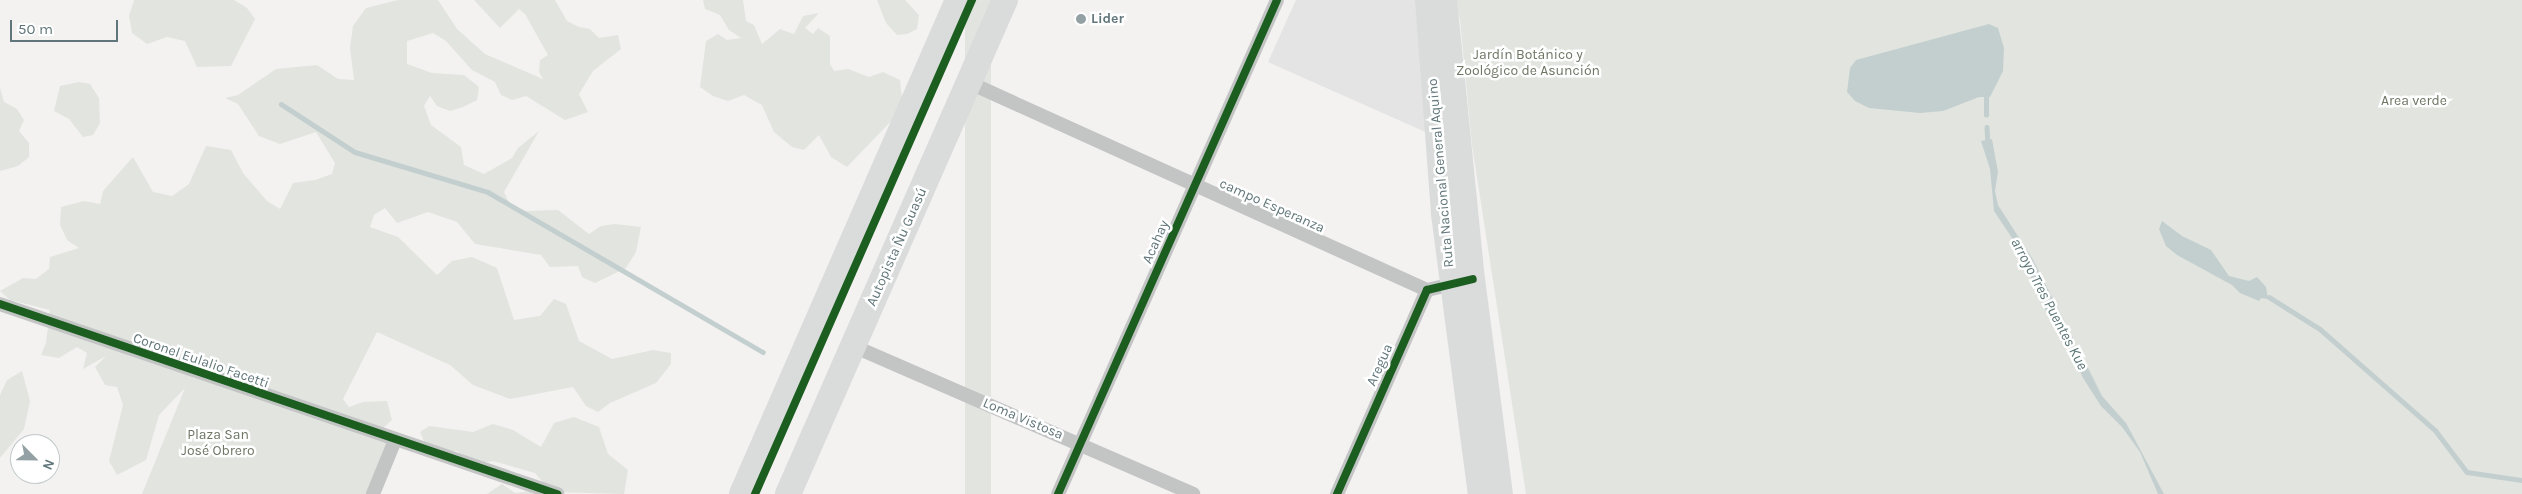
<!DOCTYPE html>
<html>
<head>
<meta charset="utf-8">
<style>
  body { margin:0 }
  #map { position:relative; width:2522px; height:494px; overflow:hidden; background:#f3f2f1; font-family:Karla,sans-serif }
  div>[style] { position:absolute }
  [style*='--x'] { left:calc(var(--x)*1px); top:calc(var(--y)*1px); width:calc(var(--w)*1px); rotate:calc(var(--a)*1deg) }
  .built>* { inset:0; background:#e3e4e3 }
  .green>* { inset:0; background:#e2e4df; transform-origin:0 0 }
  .water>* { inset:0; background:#c3cfcf }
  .stream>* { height:4.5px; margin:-2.25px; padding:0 2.25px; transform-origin:2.25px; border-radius:2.25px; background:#c3cfcf }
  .minor>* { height:14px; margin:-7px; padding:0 7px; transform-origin:7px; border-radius:7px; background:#c3c5c5 }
  .trunk>* { height:24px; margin:-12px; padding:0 12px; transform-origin:12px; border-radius:12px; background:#dadbdb }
  .motorway>* { height:26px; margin:-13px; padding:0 13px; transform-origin:13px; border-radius:13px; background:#dadbdb }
  .cycleway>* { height:8px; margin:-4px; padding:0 4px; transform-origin:4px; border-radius:4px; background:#1b5e20 }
  .dots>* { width:14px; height:14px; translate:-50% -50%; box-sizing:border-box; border:2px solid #fff; border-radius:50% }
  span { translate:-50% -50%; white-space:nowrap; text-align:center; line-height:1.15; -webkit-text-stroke:5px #fff; paint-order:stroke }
  .poi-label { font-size:14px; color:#61767a; font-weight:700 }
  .left { translate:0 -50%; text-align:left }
  .park-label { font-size:14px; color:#6d7664 }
  .street-label { font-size:14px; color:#61767a }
  .water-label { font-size:15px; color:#5c7676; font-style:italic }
  .north { position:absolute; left:10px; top:434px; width:50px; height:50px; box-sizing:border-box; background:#fff; border:1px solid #c0c8ca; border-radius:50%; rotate:113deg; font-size:14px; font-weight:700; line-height:20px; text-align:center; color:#61767a }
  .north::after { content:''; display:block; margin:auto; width:18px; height:22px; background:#94a1a4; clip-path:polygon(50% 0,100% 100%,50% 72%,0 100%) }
  .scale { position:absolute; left:10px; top:20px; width:108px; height:22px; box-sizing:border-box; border:2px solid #61767a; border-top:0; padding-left:6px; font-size:15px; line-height:18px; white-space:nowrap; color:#61767a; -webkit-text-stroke:4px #fff; paint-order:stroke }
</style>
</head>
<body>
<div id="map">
  <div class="built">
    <i style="clip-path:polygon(1296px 0,1420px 0,1430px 134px,1268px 62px)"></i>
  </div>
  <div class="green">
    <i style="clip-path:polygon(134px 0,234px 0,247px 8px,255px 19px,231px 66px,197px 67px,185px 41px,167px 37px,147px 44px,132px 33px,129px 16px)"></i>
    <i style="clip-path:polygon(398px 0,438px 0,457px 29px,485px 54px,543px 79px,539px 72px,540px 60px,548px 55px,525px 14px,519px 9px,500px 28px,474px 0,555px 0,567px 21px,579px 27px,590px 29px,599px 38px,618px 35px,621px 49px,593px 71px,579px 94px,588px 112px,565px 120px,526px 96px,512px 100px,501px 95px,495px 82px,472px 70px,446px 41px,433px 33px,407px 41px,407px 64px,432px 73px,464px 75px,479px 87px,477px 100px,463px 107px,450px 111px,437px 106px,430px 96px,424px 106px,431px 125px,461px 147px,464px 165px,484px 174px,512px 158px,518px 148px,539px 131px,504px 192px,510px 205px,526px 211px,558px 210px,589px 234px,601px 226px,615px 224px,641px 227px,636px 252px,626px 268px,595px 283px,582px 277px,578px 266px,550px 267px,541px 255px,475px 244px,457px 222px,428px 212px,397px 223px,385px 208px,374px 215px,370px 227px,398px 237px,437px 275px,452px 261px,472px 257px,497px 268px,514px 320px,540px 316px,554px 299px,566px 304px,579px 341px,612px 359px,653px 350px,671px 353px,671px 364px,656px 383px,610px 403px,598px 412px,586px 406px,573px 387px,510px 399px,473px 385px,450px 365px,377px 332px,343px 399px,349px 407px,363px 402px,387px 401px,392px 420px,374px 436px,392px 442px,371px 494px,142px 494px,185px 388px,159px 415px,146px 460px,117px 475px,109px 461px,123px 405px,117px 387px,105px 385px,95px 367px,106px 356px,83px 369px,87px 353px,77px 347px,59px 358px,41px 355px,46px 343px,50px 310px,10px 300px,0 291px,23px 278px,36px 279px,49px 269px,50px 257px,79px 248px,67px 240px,60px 225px,61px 207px,84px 201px,100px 204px,103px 191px,133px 157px,153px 192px,172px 196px,189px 184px,206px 146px,231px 150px,243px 173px,267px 201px,280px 209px,293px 183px,315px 180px,332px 174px,335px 163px,316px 132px,280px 144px,259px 136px,238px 104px,225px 98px,238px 95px,276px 69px,317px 65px,338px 79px,354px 80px,350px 48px,353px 26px,366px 8px)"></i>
    <i style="clip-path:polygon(703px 0,743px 0,746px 21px,754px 25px,762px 44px,780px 29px,794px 34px,803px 16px,819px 13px,805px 28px,813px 34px,818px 28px,830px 36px,830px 64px,834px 71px,848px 69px,869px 77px,883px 72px,900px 80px,902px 99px,894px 118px,847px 167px,831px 157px,819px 135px,804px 150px,792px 147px,774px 132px,762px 105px,744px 95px,728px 101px,713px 96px,700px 87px,706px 41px,718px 34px,727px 40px,741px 38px,729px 30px,720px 15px,705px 9px)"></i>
    <i style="clip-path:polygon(877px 0,905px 0,919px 15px,917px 29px,907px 34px,897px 35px,886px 23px)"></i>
    <i style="left:965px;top:0;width:26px;height:539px"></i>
    <i style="clip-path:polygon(1455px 0,2522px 0,2522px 494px,1526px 494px,1472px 145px,1460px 20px)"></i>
    <i style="clip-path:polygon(79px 82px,90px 84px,99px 98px,100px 123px,93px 135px,83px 137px,69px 119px,54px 111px,60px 86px)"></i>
    <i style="clip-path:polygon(0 88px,4px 102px,17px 109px,24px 120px,19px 131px,29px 143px,29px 157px,18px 166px,0 171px)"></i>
    <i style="clip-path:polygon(22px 371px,30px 401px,24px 429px,0 458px,0 395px,7px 380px)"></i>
    <i style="clip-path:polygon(574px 417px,599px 427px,608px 454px,628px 470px,624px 494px,551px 492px,535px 473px,493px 461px,472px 465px,457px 451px,428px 450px,420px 432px,429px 426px,473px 432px,493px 424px,513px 430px,541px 447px,554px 423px)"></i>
    <i style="clip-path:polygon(502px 484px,515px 493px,531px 491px,534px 494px,487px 494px)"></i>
  </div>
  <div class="water">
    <i style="clip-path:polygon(1989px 24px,1998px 28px,2004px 48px,2003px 71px,1990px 97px,1979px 97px,1943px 111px,1920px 113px,1869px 108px,1855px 101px,1847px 92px,1850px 68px,1856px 60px)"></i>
    <i style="clip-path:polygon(1992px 139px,1998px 172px,1995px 191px,1998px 205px,2032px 258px,2075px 342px,2066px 346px,2048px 316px,2016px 244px,1994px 211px,1990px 169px,1981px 141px)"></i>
    <i style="clip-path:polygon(2162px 221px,2182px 236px,2211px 250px,2229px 276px,2249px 281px,2257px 277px,2266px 287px,2268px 299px,2261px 298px,2259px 301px,2240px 293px,2232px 285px,2177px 255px,2166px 246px,2159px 229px)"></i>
    <i style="clip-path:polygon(2080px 352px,2102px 396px,2126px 423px,2164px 494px,2158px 494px,2140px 452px,2122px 427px,2101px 406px,2083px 378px,2073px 355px)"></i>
  </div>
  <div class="stream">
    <i style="--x:281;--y:104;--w:88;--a:33"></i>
    <i style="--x:355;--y:152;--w:139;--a:16.7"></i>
    <i style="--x:488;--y:192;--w:318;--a:30.2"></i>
    <i style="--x:1986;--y:115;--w:19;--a:-90"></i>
    <i style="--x:1987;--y:127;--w:18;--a:87"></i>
    <i style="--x:2269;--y:297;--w:60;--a:32.1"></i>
    <i style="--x:2320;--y:329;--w:154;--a:41.3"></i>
    <i style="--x:2436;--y:431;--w:51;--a:52.9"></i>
    <i style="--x:2467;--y:472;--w:56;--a:8.3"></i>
    <i style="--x:2068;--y:341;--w:20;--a:60"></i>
  </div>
  <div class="minor">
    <i style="--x:970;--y:83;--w:502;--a:24.37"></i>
    <i style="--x:0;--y:304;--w:589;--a:18.84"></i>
    <i style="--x:853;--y:346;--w:371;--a:23.5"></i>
    <i style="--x:373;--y:494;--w:58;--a:-67.8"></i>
    <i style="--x:1058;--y:494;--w:540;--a:-66.09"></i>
    <i style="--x:1337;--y:494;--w:223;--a:-66.2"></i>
    <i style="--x:1427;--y:290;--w:31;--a:-13"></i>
  </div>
  <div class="trunk">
    <i style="--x:1427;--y:0;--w:215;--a:85.7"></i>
    <i style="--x:1443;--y:214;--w:282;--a:82.5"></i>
    <i style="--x:1445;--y:0;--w:280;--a:84.3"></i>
    <i style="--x:1473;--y:279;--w:217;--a:82.6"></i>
  </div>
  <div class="motorway">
    <i style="--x:742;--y:494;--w:539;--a:-66.38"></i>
    <i style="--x:788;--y:494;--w:540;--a:-66.29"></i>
  </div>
  <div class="cycleway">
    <i style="--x:0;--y:304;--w:589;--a:18.84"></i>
    <i style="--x:755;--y:494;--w:540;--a:-66.29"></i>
    <i style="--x:1058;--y:494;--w:540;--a:-66.09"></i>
    <i style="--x:1337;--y:494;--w:223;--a:-66.2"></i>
    <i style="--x:1427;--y:290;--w:47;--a:-13.4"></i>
  </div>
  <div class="dots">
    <i style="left:1081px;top:19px;background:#94a1a4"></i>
  </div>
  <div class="poi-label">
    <span class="left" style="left:1091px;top:19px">Lider</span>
  </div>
  <div class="park-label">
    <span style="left:1528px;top:63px">Jardín Botánico y<br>Zoológico de Asunción</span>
    <span style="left:2414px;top:101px">Area verde</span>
    <span style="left:218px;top:443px">Plaza San<br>José Obrero</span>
  </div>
  <div class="street-label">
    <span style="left:1441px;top:173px;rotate:-95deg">Ruta Nacional General Aquino</span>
    <span style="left:1272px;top:206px;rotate:24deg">campo Esperanza</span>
    <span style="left:1156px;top:242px;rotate:-66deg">Acahay</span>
    <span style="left:897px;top:247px;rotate:-66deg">Autopista Ñu Guasú</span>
    <span style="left:201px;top:361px;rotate:19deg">Coronel Eulalio Facetti</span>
    <span style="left:1380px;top:365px;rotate:-66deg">Aregua</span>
    <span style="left:1023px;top:419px;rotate:23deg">Loma Vistosa</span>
  </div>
  <div class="water-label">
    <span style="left:2049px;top:304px;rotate:62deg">arroyo Tres Puentes Kue</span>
  </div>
  <div class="north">N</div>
  <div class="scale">50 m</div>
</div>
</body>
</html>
